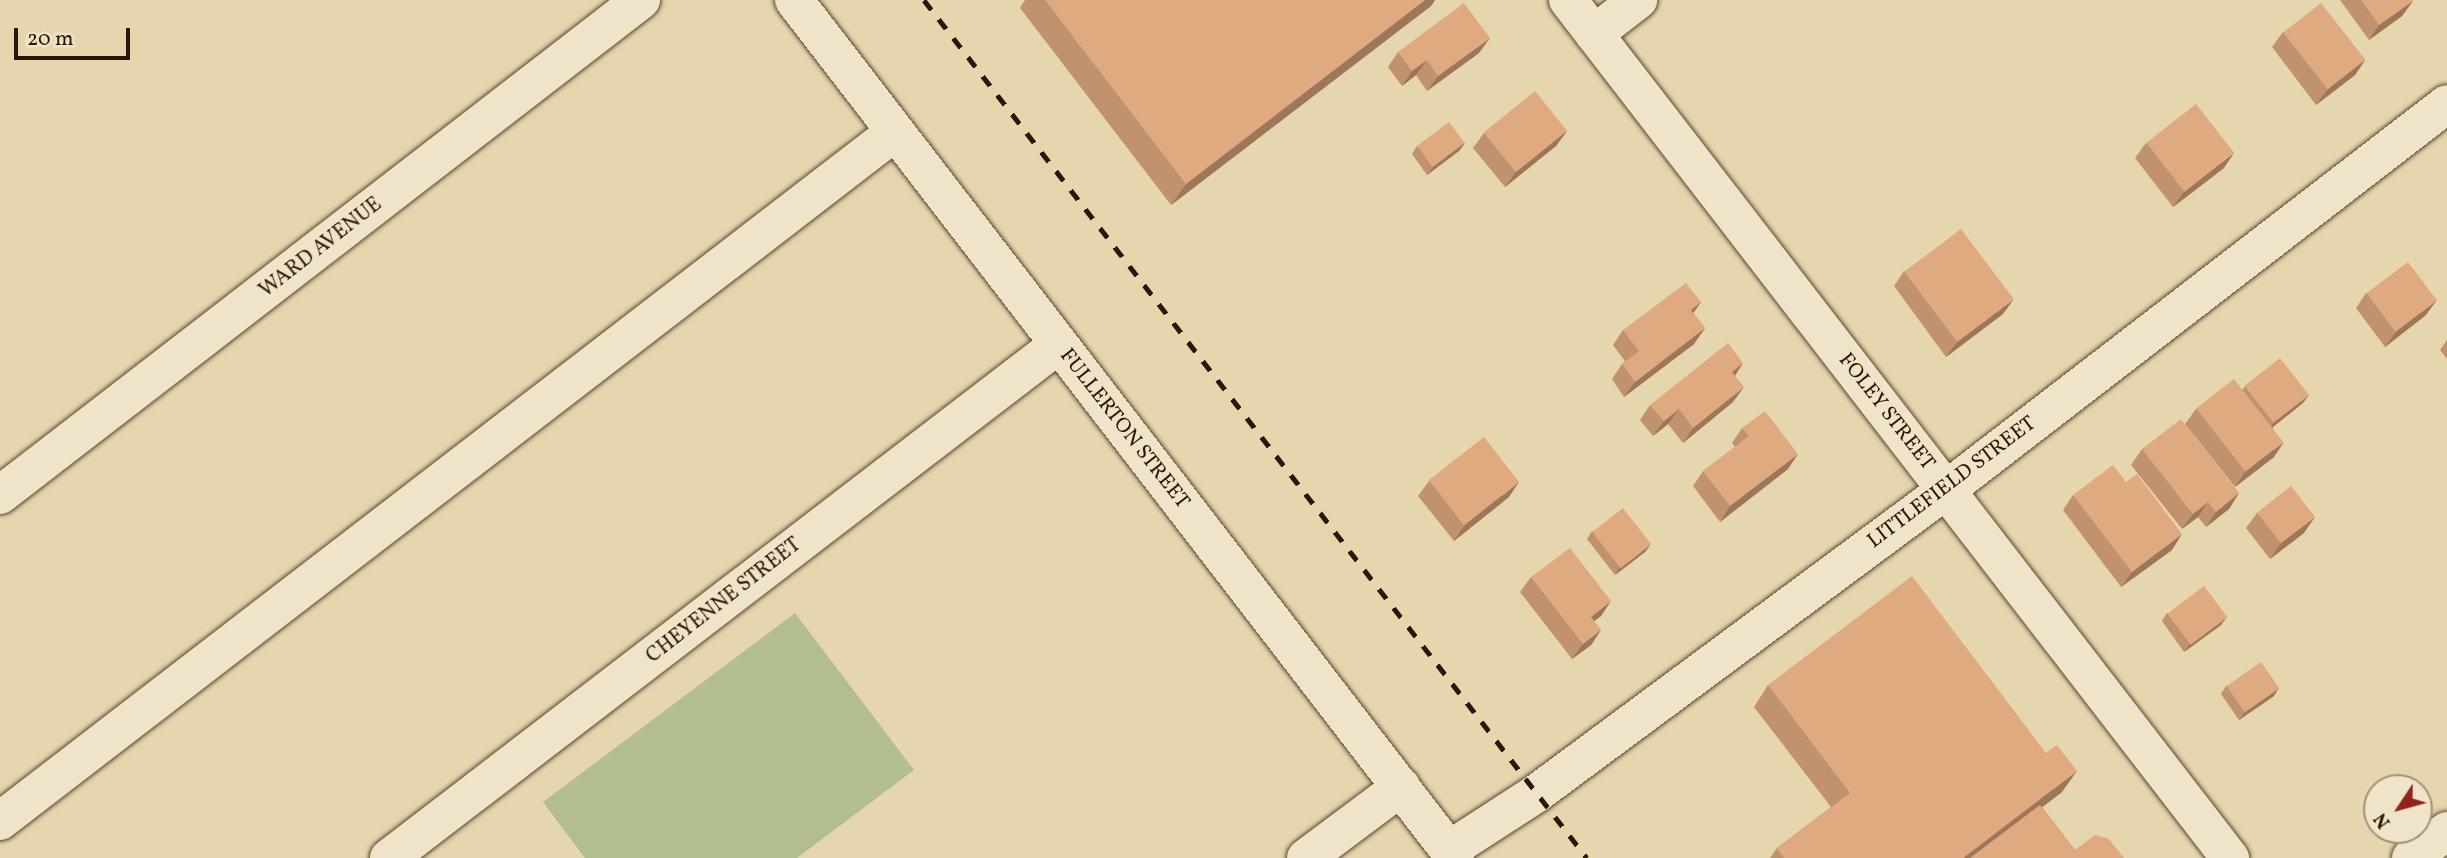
<!DOCTYPE html>
<html>
<head>
<meta charset="utf-8">
<style>
  body { margin:0 }
  #map { position:relative; width:2447px; height:858px; overflow:hidden; background:#e6d6ae; font-family:Vollkorn,serif }
  div>[style] { position:absolute }
  [style*='--x'] { left:calc(var(--x)*1px); top:calc(var(--y)*1px); width:calc(var(--w)*1px); rotate:calc(var(--a)*1deg) }
  .green>* { inset:0; background:#b2be8d }
  .roads { filter:drop-shadow(0 0 2px #5b462c) drop-shadow(0 0 2px #5b462c) }
  .minor>* { height:38px; margin:-19px; padding:0 19px; transform-origin:19px; border-radius:19px; background:#efe4ca }
  .rail>* { height:5px; margin-top:-2.5px; transform-origin:0; background:repeating-linear-gradient(90deg,#2d1600 0 12px,transparent 0 24px) }
  .wall>* { inset:0; background:#c1926e }
  .shaded-wall>* { inset:0; background:#9d775a }
  .building>* { inset:0; background:#e0aa80; transform-origin:0 0 }
  span { translate:-50% -50%; white-space:nowrap; text-align:center; line-height:1.15; -webkit-text-stroke:5px #efe4ca; paint-order:stroke }
  .street-label { font-size:21px; color:#2d1600 }
  .north { position:absolute; left:2363px; top:774px; width:70px; height:70px; box-sizing:border-box; background:#efe4ca; border:2px solid #a19279; border-radius:50%; rotate:234deg; font-size:19px; font-weight:700; line-height:28px; text-align:center; color:#2d1600 }
  .north::after { content:''; display:block; margin:auto; width:24px; height:32px; background:#8f2418; clip-path:polygon(50% 0,100% 100%,50% 72%,0 100%) }
  .scale { position:absolute; left:14px; top:28px; width:116px; height:32px; box-sizing:border-box; border:4px solid #2d1600; border-top:0; padding-left:9px; font-size:21px; line-height:24px; white-space:nowrap; color:#2d1600; -webkit-text-stroke:5px #efe4ca; paint-order:stroke }
</style>
</head>
<body>
<div id="map">
  <div class="green">
    <i style="clip-path:polygon(795px 613px,914px 770px,797px 858px,585px 858px,543px 802px)"></i>
  </div>
  <div class="roads">
    <div class="minor">
      <i style="--x:794;--y:0;--w:1083;--a:52.39"></i>
      <i style="--x:1568;--y:0;--w:1084;--a:52.35"></i>
      <i style="--x:1594;--y:34;--w:56;--a:-37.7"></i>
      <i style="--x:0;--y:495;--w:810;--a:-37.68"></i>
      <i style="--x:0;--y:821;--w:1129;--a:-37.59"></i>
      <i style="--x:1449;--y:850;--w:105;--a:-32.9"></i>
      <i style="--x:1537;--y:793;--w:509;--a:-36.53"></i>
      <i style="--x:1946;--y:490;--w:632;--a:-37.61"></i>
      <i style="--x:389;--y:858;--w:844;--a:-37.49"></i>
      <i style="--x:1306;--y:858;--w:119;--a:-36.8"></i>
      <i style="--x:2411;--y:858;--w:45;--a:-36.9"></i>
    </div>
  </div>
  <div class="rail">
    <i style="--x:924;--y:0;--w:1084;--a:52.31"></i>
  </div>
  <div class="wall">
    <i style="clip-path:polygon(1025px 0,1435px 0,1431px 6px,1171px 205px,1020px 8px)"></i>
    <i style="clip-path:polygon(2340px 0,2412px 0,2413px 1px,2402px 16px,2369px 40px)"></i>
    <i style="clip-path:polygon(2283px 32px,2365px 60px,2355px 75px,2316px 105px,2272px 47px)"></i>
    <i style="clip-path:polygon(1398px 52px,1479px 53px,1427px 91px,1416px 75px,1402px 86px,1388px 67px)"></i>
    <i style="clip-path:polygon(1567px 131px,1556px 146px,1505px 187px,1473px 148px,1484px 133px)"></i>
    <i style="clip-path:polygon(1465px 143px,1459px 151px,1427px 175px,1412px 154px,1417px 146px)"></i>
    <i style="clip-path:polygon(2146px 143px,2224px 168px,2173px 207px,2135px 158px)"></i>
    <i style="clip-path:polygon(1904px 271px,2003px 314px,1946px 357px,1894px 286px)"></i>
    <i style="clip-path:polygon(2366px 293px,2426px 315px,2385px 347px,2356px 308px)"></i>
    <i style="clip-path:polygon(1701px 302px,1693px 313px,1705px 328px,1694px 344px,1624px 397px,1612px 379px,1622px 364px,1625px 361px,1613px 345px,1623px 330px)"></i>
    <i style="clip-path:polygon(2447px 340px,2447px 359px,2440px 350px)"></i>
    <i style="clip-path:polygon(1743px 363px,1735px 376px,1733px 402px,1683px 443px,1668px 424px,1653px 436px,1640px 420px,1650px 405px)"></i>
    <i style="clip-path:polygon(2245px 386px,2303px 403px,2273px 427px,2274px 457px,2235px 487px,2185px 424px,2196px 409px,2243px 389px)"></i>
    <i style="clip-path:polygon(1742px 428px,1788px 469px,1720px 522px,1693px 486px,1703px 471px,1735px 447px,1732px 443px)"></i>
    <i style="clip-path:polygon(2142px 449px,2239px 493px,2229px 509px,2206px 527px,2198px 517px,2182px 529px,2131px 465px)"></i>
    <i style="clip-path:polygon(1429px 481px,1509px 497px,1454px 541px,1418px 496px)"></i>
    <i style="clip-path:polygon(2073px 495px,2172px 550px,2121px 587px,2063px 510px)"></i>
    <i style="clip-path:polygon(2257px 513px,2304px 533px,2270px 559px,2246px 528px)"></i>
    <i style="clip-path:polygon(1592px 531px,1651px 544px,1645px 552px,1615px 575px,1587px 539px)"></i>
    <i style="clip-path:polygon(1531px 577px,1601px 616px,1594px 621px,1601px 630px,1591px 645px,1572px 659px,1520px 592px)"></i>
    <i style="clip-path:polygon(2167px 613px,2221px 625px,2184px 652px,2162px 621px)"></i>
    <i style="clip-path:polygon(1768px 685px,2062px 792px,2042px 807px,2075px 850px,2124px 858px,1770px 858px,1777px 848px,1831px 807px,1754px 707px)"></i>
    <i style="clip-path:polygon(2226px 686px,2274px 696px,2239px 720px,2221px 694px)"></i>
  </div>
  <div class="shaded-wall">
    <i style="clip-path:polygon(1425px 0,1435px 0,1431px 6px,1171px 205px,1186px 184px)"></i>
    <i style="clip-path:polygon(2413px 1px,2402px 16px,2369px 40px,2379px 25px)"></i>
    <i style="clip-path:polygon(1490px 38px,1479px 53px,1427px 91px,1438px 76px)"></i>
    <i style="clip-path:polygon(1427px 60px,1416px 75px,1402px 86px,1412px 71px)"></i>
    <i style="clip-path:polygon(2365px 60px,2355px 75px,2316px 105px,2327px 90px)"></i>
    <i style="clip-path:polygon(1567px 131px,1556px 146px,1505px 187px,1516px 172px)"></i>
    <i style="clip-path:polygon(1465px 143px,1459px 151px,1427px 175px,1433px 167px)"></i>
    <i style="clip-path:polygon(2234px 153px,2224px 168px,2173px 207px,2184px 192px)"></i>
    <i style="clip-path:polygon(2014px 299px,2003px 314px,1946px 357px,1957px 342px)"></i>
    <i style="clip-path:polygon(2437px 300px,2426px 315px,2385px 347px,2396px 332px)"></i>
    <i style="clip-path:polygon(1701px 302px,1690px 318px,1691px 310px)"></i>
    <i style="clip-path:polygon(1705px 328px,1694px 344px,1624px 397px,1635px 382px)"></i>
    <i style="clip-path:polygon(1743px 363px,1733px 378px,1732px 372px)"></i>
    <i style="clip-path:polygon(1744px 387px,1733px 402px,1683px 443px,1693px 428px)"></i>
    <i style="clip-path:polygon(2309px 395px,2303px 403px,2269px 430px,2274px 422px)"></i>
    <i style="clip-path:polygon(1679px 409px,1668px 424px,1653px 436px,1664px 421px)"></i>
    <i style="clip-path:polygon(2284px 442px,2274px 457px,2235px 487px,2245px 472px)"></i>
    <i style="clip-path:polygon(1798px 454px,1788px 469px,1720px 522px,1730px 506px)"></i>
    <i style="clip-path:polygon(1519px 482px,1509px 497px,1454px 541px,1464px 526px)"></i>
    <i style="clip-path:polygon(2239px 493px,2229px 509px,2206px 527px,2216px 512px)"></i>
    <i style="clip-path:polygon(2208px 502px,2198px 517px,2182px 529px,2193px 514px)"></i>
    <i style="clip-path:polygon(2315px 517px,2304px 533px,2270px 559px,2281px 543px)"></i>
    <i style="clip-path:polygon(2182px 534px,2172px 550px,2121px 587px,2132px 572px)"></i>
    <i style="clip-path:polygon(1651px 544px,1645px 552px,1615px 575px,1620px 567px)"></i>
    <i style="clip-path:polygon(1611px 601px,1601px 616px,1580px 632px,1591px 617px)"></i>
    <i style="clip-path:polygon(2227px 617px,2221px 625px,2184px 652px,2190px 644px)"></i>
    <i style="clip-path:polygon(1601px 630px,1591px 645px,1572px 659px,1583px 644px)"></i>
    <i style="clip-path:polygon(2279px 688px,2274px 696px,2239px 720px,2245px 712px)"></i>
    <i style="clip-path:polygon(2077px 771px,2062px 792px,1976px 858px,1963px 858px)"></i>
  </div>
  <div class="building">
    <i style="clip-path:polygon(1045px 0,1425px 0,1186px 184px)"></i>
    <i style="clip-path:polygon(2361px 0,2412px 0,2413px 1px,2379px 25px)"></i>
    <i style="clip-path:polygon(1464px 3px,1490px 38px,1438px 76px,1427px 60px,1412px 71px,1398px 52px)"></i>
    <i style="left:2321px;top:3px;width:72px;height:48px;rotate:52deg"></i>
    <i style="left:1535px;top:91px;width:51px;height:66px;rotate:51deg"></i>
    <i style="left:2196px;top:104px;width:62px;height:63px;rotate:52deg"></i>
    <i style="left:1449px;top:122px;width:26px;height:40px;rotate:53deg"></i>
    <i style="left:1961px;top:229px;width:88px;height:71px;rotate:53deg"></i>
    <i style="left:2408px;top:262px;width:48px;height:52px;rotate:53deg"></i>
    <i style="clip-path:polygon(1686px 283px,1701px 302px,1691px 310px,1705px 328px,1635px 382px,1622px 364px,1639px 351px,1623px 330px)"></i>
    <i style="clip-path:polygon(1728px 343px,1743px 363px,1732px 372px,1744px 387px,1693px 428px,1679px 409px,1664px 421px,1650px 405px)"></i>
    <i style="left:2280px;top:358px;width:47px;height:45px;rotate:52deg"></i>
    <i style="left:2234px;top:379px;width:80px;height:48px;rotate:52deg"></i>
    <i style="clip-path:polygon(1765px 411px,1798px 454px,1730px 506px,1703px 471px,1749px 436px,1742px 428px)"></i>
    <i style="clip-path:polygon(2181px 419px,2239px 493px,2216px 512px,2208px 502px,2193px 514px,2142px 449px)"></i>
    <i style="left:1484px;top:437px;width:57px;height:70px;rotate:52deg"></i>
    <i style="clip-path:polygon(2113px 465px,2126px 482px,2137px 474px,2182px 534px,2132px 572px,2073px 495px)"></i>
    <i style="left:2291px;top:486px;width:39px;height:43px;rotate:52deg"></i>
    <i style="left:1623px;top:508px;width:46px;height:39px;rotate:52deg"></i>
    <i style="clip-path:polygon(1570px 548px,1611px 601px,1591px 617px,1601px 630px,1583px 644px,1531px 577px)"></i>
    <i style="clip-path:polygon(1912px 576px,2046px 753px,2057px 745px,2077px 771px,1963px 858px,1784px 858px,1777px 848px,1850px 793px,1768px 685px)"></i>
    <i style="left:2204px;top:586px;width:39px;height:46px;rotate:53deg"></i>
    <i style="left:2261px;top:662px;width:32px;height:42px;rotate:55deg"></i>
    <i style="clip-path:polygon(2040px 805px,2075px 850px,2095px 835px,2109px 839px,2124px 858px,1970px 858px)"></i>
  </div>
  <div class="street-label">
    <span style="left:321px;top:248px;rotate:-38deg">WARD AVENUE</span>
    <span style="left:1886px;top:412px;rotate:52deg">FOLEY STREET</span>
    <span style="left:1124px;top:429px;rotate:52deg">FULLERTON STREET</span>
    <span style="left:1952px;top:483px;rotate:-37deg">LITTLEFIELD STREET</span>
    <span style="left:724px;top:601px;rotate:-38deg">CHEYENNE STREET</span>
  </div>
  <div class="north">N</div>
  <div class="scale">20 m</div>
</div>
</body>
</html>
